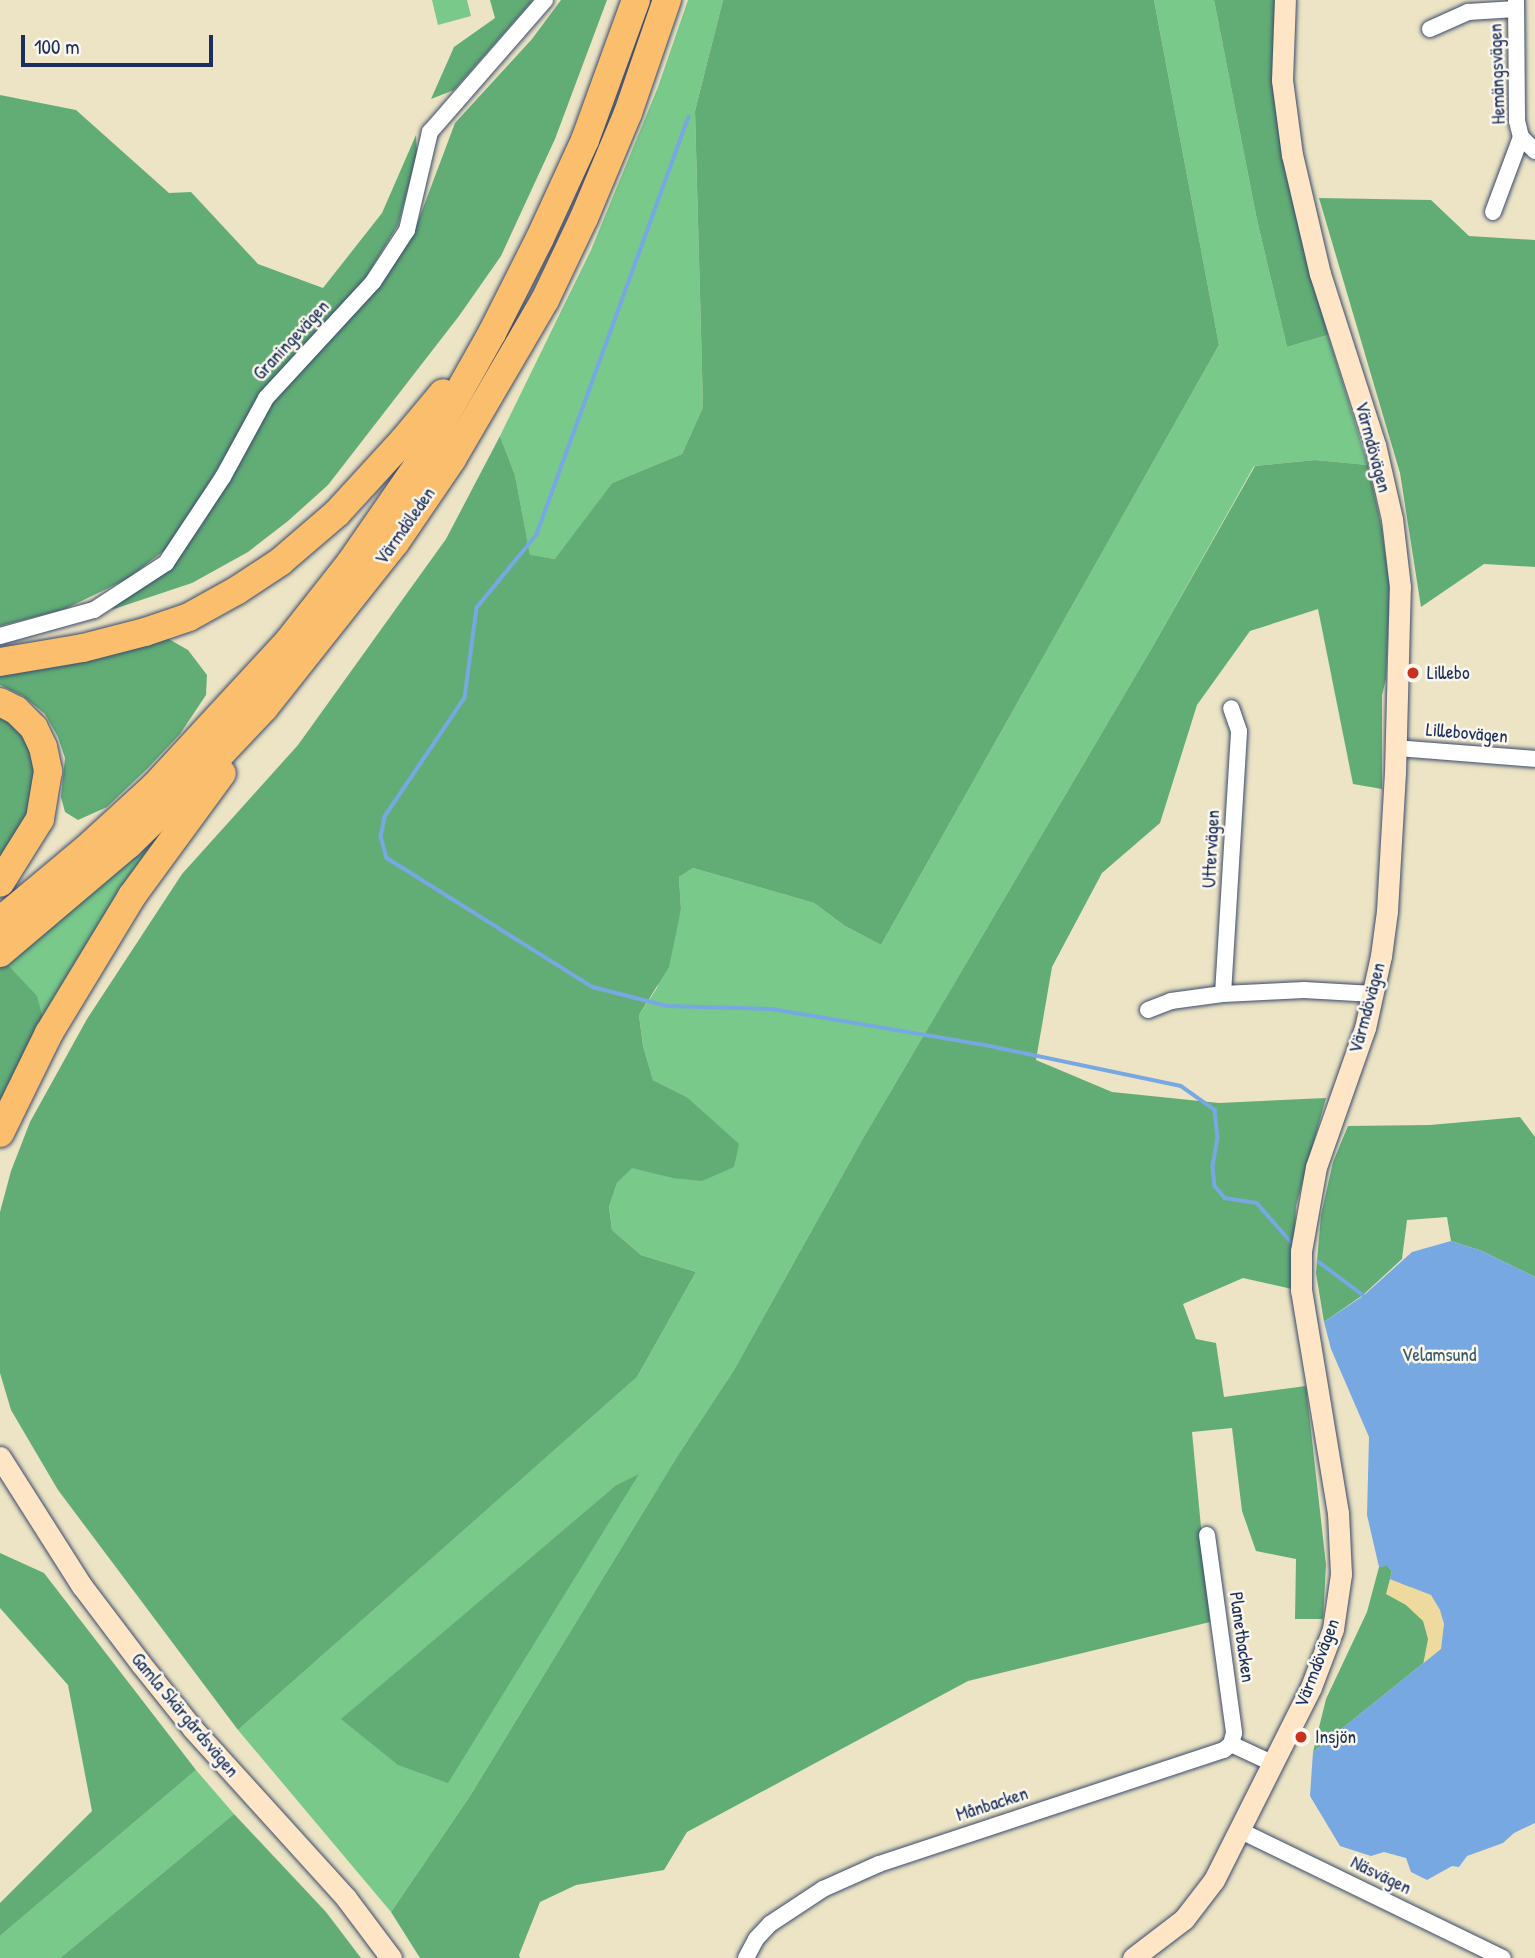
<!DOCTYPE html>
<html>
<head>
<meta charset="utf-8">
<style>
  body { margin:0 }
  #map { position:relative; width:1535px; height:1958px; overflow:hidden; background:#ece4c4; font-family:"Patrick Hand",sans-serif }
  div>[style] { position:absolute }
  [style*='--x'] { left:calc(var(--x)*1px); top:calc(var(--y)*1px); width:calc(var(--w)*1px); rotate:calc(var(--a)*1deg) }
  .green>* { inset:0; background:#79c98a }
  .forest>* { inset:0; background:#62ad76 }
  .sand>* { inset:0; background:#eeda9e }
  .water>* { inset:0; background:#77a8e2 }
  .stream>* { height:3.5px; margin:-1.75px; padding:0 1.75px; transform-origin:1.75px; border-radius:1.75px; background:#77a8e2 }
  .roads { filter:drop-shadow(0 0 2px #3a4a6d) drop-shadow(0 0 2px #3a4a6d) }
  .street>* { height:16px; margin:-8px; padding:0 8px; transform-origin:8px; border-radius:8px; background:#fff }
  .secondary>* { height:21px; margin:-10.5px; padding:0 10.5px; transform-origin:10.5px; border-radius:10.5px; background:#fde5c5 }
  .highway>* { height:28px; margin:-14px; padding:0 14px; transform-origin:14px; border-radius:14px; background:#fabe6d }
  .dots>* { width:19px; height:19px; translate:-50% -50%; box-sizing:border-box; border:4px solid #fbf7ec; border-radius:50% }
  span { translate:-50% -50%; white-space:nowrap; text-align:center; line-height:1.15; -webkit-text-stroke:5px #fbf7ec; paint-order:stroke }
  .street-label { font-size:19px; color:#1b2f5e }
  .poi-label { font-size:19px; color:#1b2f5e }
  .left { translate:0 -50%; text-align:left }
  .park-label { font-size:19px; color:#375d6b }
  .scale { position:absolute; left:21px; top:35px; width:192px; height:32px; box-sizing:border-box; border:4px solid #1b2f5e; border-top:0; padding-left:9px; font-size:21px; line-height:24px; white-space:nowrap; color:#1b2f5e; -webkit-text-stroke:5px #fbf7ec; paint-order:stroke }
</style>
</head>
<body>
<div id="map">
  <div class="green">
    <i style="clip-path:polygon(432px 0,467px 0,471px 16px,438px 25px)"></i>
    <i style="clip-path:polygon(688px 0,723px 0,695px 111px,703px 407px,682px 454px,612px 483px,556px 559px,530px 556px,515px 475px,500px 436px,591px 250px,658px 87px)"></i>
    <i style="clip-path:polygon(evenodd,1154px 0,1214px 0,1257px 220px,1287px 347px,1328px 335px,1368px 465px,1315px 460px,1254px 466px,1153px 646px,862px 1140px,734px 1370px,678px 1455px,470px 1796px,391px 1912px,238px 1730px,637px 1377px,696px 1272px,641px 1255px,612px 1230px,609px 1207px,617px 1183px,632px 1167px,672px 1178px,739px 1145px,687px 1097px,653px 1080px,643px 1046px,639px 1015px,657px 988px,681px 909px,679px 877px,693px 868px,814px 903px,845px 926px,881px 945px,1219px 345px,1154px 0,638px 1475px,342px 1719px,616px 1485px,638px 1475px)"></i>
    <i style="clip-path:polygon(170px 825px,44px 1023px,6px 963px)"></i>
    <i style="clip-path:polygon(196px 1770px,234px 1814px,60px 1958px,0 1958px,0 1936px)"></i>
  </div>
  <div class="forest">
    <i style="clip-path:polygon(490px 0,533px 0,454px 90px,431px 99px,454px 47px,495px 18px)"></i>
    <i style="clip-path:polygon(561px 0,607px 0,555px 139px,501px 256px,459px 316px,328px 485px,288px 521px,248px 552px,192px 583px,111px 610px,131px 592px,172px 565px,203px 523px,273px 402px,378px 288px,414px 232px,455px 123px,532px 39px)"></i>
    <i style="clip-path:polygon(723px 0,1154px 0,1219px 345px,881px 945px,845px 926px,814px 903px,693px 868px,679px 877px,681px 909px,669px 967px,639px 1015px,643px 1046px,653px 1080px,687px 1097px,739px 1144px,734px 1167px,702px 1181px,672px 1178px,632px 1168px,617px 1183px,609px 1207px,612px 1230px,641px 1255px,696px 1272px,637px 1377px,238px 1730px,58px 1490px,11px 1410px,0 1373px,0 1212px,11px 1171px,30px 1122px,87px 1019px,182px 874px,298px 745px,446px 539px,500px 436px,515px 475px,530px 555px,555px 559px,612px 483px,682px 454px,703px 407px,695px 111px)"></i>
    <i style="clip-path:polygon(1214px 0,1275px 0,1302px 234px,1328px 335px,1287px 347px,1257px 220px)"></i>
    <i style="clip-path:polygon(0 95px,76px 110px,169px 193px,191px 192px,258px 264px,323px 288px,382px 213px,416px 135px,417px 155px,398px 225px,358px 290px,264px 390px,174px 543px,127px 579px,65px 609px,0 626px)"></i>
    <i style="clip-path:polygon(1319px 198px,1431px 200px,1469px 236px,1535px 240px,1535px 567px,1484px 564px,1421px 607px,1400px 473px)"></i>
    <i style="clip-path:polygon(1315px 460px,1368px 465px,1382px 529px,1390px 588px,1386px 679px,1382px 695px,1382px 789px,1353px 784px,1318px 609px,1250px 631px,1197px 705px,1160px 823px,1102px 873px,1052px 967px,1036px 1060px,1112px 1092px,1219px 1103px,1326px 1098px,1296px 1206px,1292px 1289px,1243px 1278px,1183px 1304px,1196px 1339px,1216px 1343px,1224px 1397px,1306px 1386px,1326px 1565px,1323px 1619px,1295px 1619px,1296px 1559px,1256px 1551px,1242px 1511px,1232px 1428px,1192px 1432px,1210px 1622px,968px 1681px,687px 1832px,664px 1870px,576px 1885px,540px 1902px,519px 1955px,520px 1958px,420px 1958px,391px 1912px,470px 1796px,678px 1455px,734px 1370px,862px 1140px,1153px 646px,1255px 466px)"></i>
    <i style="clip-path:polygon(167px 638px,188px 650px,207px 675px,206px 695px,180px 734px,147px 769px,107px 807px,78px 820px,65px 812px,61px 797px,65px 758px,58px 737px,45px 714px,23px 696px,0 685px,0 673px)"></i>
    <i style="clip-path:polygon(0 714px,17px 728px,35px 756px,31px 811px,0 865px)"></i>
    <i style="clip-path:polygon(6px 963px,37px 996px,44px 1023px,0 1111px,0 968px)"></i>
    <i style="clip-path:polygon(1520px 1117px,1535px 1137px,1535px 1277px,1482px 1251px,1451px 1241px,1447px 1217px,1407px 1220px,1402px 1259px,1363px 1295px,1324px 1322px,1316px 1273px,1321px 1215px,1333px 1162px,1348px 1126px,1430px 1125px)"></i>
    <i style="clip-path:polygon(639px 1474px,448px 1783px,398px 1765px,341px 1719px,616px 1485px)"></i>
    <i style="clip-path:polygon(0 1553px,44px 1573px,196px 1770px,0 1936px,0 1903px,92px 1811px,68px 1685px,0 1608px)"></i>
    <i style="clip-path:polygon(1387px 1565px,1392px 1571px,1390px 1579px,1410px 1586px,1441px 1649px,1313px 1752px,1326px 1699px,1367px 1612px,1379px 1567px)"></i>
    <i style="clip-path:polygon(234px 1814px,326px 1912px,361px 1958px,60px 1958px)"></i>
  </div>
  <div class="sand">
    <i style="clip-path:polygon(1390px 1579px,1431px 1595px,1440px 1610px,1444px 1624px,1441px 1649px,1423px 1665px,1428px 1639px,1423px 1621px,1406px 1605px,1386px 1594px)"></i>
  </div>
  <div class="water">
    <i style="clip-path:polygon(1451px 1241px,1482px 1251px,1535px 1277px,1535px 1823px,1514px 1833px,1503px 1843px,1467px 1856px,1459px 1867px,1452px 1866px,1427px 1880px,1411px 1872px,1406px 1858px,1384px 1852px,1371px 1856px,1340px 1846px,1310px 1796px,1313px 1752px,1441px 1649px,1444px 1624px,1440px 1610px,1431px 1595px,1390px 1579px,1392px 1571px,1387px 1566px,1379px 1567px,1367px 1515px,1369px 1437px,1331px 1349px,1324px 1322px,1363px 1296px,1412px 1252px)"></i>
  </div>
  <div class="stream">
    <i style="--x:689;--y:117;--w:445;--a:110"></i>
    <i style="--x:537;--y:535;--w:94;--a:129.4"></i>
    <i style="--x:477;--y:608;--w:91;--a:97.6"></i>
    <i style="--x:465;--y:698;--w:143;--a:123.9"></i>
    <i style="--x:385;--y:817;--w:20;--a:101"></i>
    <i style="--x:381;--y:837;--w:22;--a:74"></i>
    <i style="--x:387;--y:858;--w:243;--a:32.1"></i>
    <i style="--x:593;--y:987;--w:76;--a:14.4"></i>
    <i style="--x:667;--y:1006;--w:105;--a:1.6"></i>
    <i style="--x:772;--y:1009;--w:216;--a:9.6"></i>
    <i style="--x:985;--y:1045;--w:200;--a:11.8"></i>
    <i style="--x:1181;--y:1086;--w:42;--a:35.2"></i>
    <i style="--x:1215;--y:1110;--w:28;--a:84"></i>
    <i style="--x:1218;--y:1138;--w:29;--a:100"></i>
    <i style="--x:1213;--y:1167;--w:19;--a:84"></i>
    <i style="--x:1215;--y:1186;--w:16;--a:50"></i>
    <i style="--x:1225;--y:1198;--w:32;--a:9"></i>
    <i style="--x:1257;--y:1203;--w:52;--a:48.9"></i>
    <i style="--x:1319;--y:1262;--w:55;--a:36.9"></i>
  </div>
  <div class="roads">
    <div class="street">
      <i style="--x:1516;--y:0;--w:121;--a:89.5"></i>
      <i style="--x:1517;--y:121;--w:16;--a:76"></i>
      <i style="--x:1521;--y:137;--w:20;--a:45"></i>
      <i style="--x:1430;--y:29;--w:42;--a:-24.1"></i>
      <i style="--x:1468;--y:12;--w:48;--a:-3.6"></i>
      <i style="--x:1493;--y:212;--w:80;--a:-69.5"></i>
      <i style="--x:0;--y:636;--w:98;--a:-15.5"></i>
      <i style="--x:94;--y:610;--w:86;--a:-33.1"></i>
      <i style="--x:166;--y:563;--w:103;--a:-56.5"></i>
      <i style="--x:223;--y:477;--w:90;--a:-61.4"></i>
      <i style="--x:266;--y:398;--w:158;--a:-47.3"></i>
      <i style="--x:373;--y:282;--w:62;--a:-56.8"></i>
      <i style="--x:407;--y:230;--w:101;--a:-76.8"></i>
      <i style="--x:430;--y:132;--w:175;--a:-48.9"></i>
      <i style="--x:1396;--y:748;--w:139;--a:4.5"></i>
      <i style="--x:1223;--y:994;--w:263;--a:-86.5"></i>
      <i style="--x:1239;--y:731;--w:24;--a:-109"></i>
      <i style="--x:1148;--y:1010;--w:25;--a:-21"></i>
      <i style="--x:1171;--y:1001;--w:52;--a:-7.7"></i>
      <i style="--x:1223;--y:994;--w:81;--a:-2.8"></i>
      <i style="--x:1304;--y:990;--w:70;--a:3.3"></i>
      <i style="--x:1207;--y:1535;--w:200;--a:82.2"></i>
      <i style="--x:1234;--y:1733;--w:11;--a:105"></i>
      <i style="--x:1239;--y:1830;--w:293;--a:25.9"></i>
      <i style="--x:746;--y:1958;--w:21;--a:-62"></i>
      <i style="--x:756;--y:1939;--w:21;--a:-47"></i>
      <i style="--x:770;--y:1924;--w:64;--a:-33.4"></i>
      <i style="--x:823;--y:1889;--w:61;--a:-24.1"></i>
      <i style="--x:879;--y:1864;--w:363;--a:-18.3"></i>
      <i style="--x:1224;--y:1750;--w:9;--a:-41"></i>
      <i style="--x:1231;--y:1744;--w:45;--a:24.9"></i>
    </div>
    <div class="secondary">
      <i style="--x:0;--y:1457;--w:153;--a:57.6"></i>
      <i style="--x:82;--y:1586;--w:98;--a:52.9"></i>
      <i style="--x:141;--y:1664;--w:83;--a:51.3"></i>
      <i style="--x:193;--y:1729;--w:228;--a:47.8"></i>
      <i style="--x:346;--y:1898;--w:75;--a:53.1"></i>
      <i style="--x:1133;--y:1958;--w:64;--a:-37.4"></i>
      <i style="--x:1184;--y:1919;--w:49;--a:-52.4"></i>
      <i style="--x:1214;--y:1880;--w:216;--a:-63.3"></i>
      <i style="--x:1311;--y:1687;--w:62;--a:-69.2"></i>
      <i style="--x:1333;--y:1629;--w:56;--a:-81.7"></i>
      <i style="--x:1341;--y:1574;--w:61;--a:-92.8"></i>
      <i style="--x:1338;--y:1513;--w:226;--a:-99.4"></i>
      <i style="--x:1301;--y:1290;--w:39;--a:-90"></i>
      <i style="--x:1301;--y:1251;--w:85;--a:-79.9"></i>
      <i style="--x:1316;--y:1167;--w:147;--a:-70.6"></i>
      <i style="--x:1365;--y:1028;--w:74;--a:-77.5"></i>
      <i style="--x:1381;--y:956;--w:45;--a:-82.4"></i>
      <i style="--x:1387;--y:911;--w:138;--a:-86.7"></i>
      <i style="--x:1395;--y:773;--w:186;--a:-88.5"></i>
      <i style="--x:1400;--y:587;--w:68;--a:-96.7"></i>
      <i style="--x:1392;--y:519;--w:76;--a:-102.9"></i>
      <i style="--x:1375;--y:445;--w:180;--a:-107.8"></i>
      <i style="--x:1320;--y:274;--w:122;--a:-103.2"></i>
      <i style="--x:1292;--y:155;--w:76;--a:-97.6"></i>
      <i style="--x:1282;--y:80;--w:80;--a:-87.9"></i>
    </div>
    <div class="highway">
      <i style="--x:0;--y:662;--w:84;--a:-9.6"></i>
      <i style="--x:83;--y:648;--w:64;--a:-14.5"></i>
      <i style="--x:145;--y:632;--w:46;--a:-18.8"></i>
      <i style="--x:189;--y:617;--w:54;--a:-29"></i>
      <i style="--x:236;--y:591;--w:53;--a:-33.4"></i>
      <i style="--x:280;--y:562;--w:75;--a:-40.7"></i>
      <i style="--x:337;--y:513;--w:98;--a:-47.5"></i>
      <i style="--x:403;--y:441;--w:62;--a:-50.2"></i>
      <i style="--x:0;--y:702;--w:18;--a:27"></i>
      <i style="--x:16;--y:710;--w:25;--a:45"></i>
      <i style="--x:34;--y:728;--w:21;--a:65"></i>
      <i style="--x:43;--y:747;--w:25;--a:78"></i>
      <i style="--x:48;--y:771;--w:49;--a:99.5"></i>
      <i style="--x:40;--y:819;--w:75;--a:122"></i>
      <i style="--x:0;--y:921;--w:111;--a:-39.9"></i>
      <i style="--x:85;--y:850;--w:95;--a:-42.4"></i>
      <i style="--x:155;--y:786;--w:196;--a:-47.3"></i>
      <i style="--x:288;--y:642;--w:102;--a:-51.8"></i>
      <i style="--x:351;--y:562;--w:114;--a:-55.3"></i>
      <i style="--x:416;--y:468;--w:155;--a:-60.6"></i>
      <i style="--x:492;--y:333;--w:106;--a:-63.2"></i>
      <i style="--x:540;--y:238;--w:108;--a:-65.3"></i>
      <i style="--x:585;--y:140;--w:149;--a:-70"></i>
      <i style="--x:0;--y:953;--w:169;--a:-40.2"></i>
      <i style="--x:129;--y:844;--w:119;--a:-44.3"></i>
      <i style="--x:214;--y:761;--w:73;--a:-46.7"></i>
      <i style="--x:264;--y:708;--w:211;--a:-51.6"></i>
      <i style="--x:395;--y:543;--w:102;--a:-55.8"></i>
      <i style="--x:452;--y:459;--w:184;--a:-59.7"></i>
      <i style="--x:545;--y:300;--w:91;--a:-64.6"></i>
      <i style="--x:584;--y:218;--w:114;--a:-67.3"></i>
      <i style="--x:628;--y:113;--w:120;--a:-71"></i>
      <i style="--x:0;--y:1133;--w:111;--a:-63.9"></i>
      <i style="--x:49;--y:1033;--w:160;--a:-58.8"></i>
      <i style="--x:132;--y:896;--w:152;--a:-53.8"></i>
    </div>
  </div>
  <div class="dots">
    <i style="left:1413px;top:673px;background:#c8321e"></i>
    <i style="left:1301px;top:1737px;background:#c8321e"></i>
  </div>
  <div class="street-label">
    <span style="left:1497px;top:74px;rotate:-92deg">Hemängsvägen</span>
    <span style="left:291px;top:340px;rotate:-47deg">Graningevägen</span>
    <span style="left:1373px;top:447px;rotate:75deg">Värmdövägen</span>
    <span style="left:405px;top:526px;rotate:-55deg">Värmdöleden</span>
    <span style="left:1467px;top:733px;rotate:5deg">Lillebovägen</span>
    <span style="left:1211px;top:849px;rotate:-87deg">Uttervägen</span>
    <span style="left:1367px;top:1008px;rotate:-75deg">Värmdövägen</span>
    <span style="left:1242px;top:1637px;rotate:82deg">Planetbacken</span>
    <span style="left:1317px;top:1663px;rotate:-69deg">Värmdövägen</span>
    <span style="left:185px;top:1715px;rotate:50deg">Gamla Skärgårdsvägen</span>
    <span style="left:992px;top:1804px;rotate:-18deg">Månbacken</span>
    <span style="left:1381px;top:1875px;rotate:26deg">Näsvägen</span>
  </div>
  <div class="poi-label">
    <span class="left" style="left:1427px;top:673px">Lillebo</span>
    <span class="left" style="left:1315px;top:1737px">Insjön</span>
  </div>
  <div class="park-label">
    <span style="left:1439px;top:1355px">Velamsund</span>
  </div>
  <div class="scale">100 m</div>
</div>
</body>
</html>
